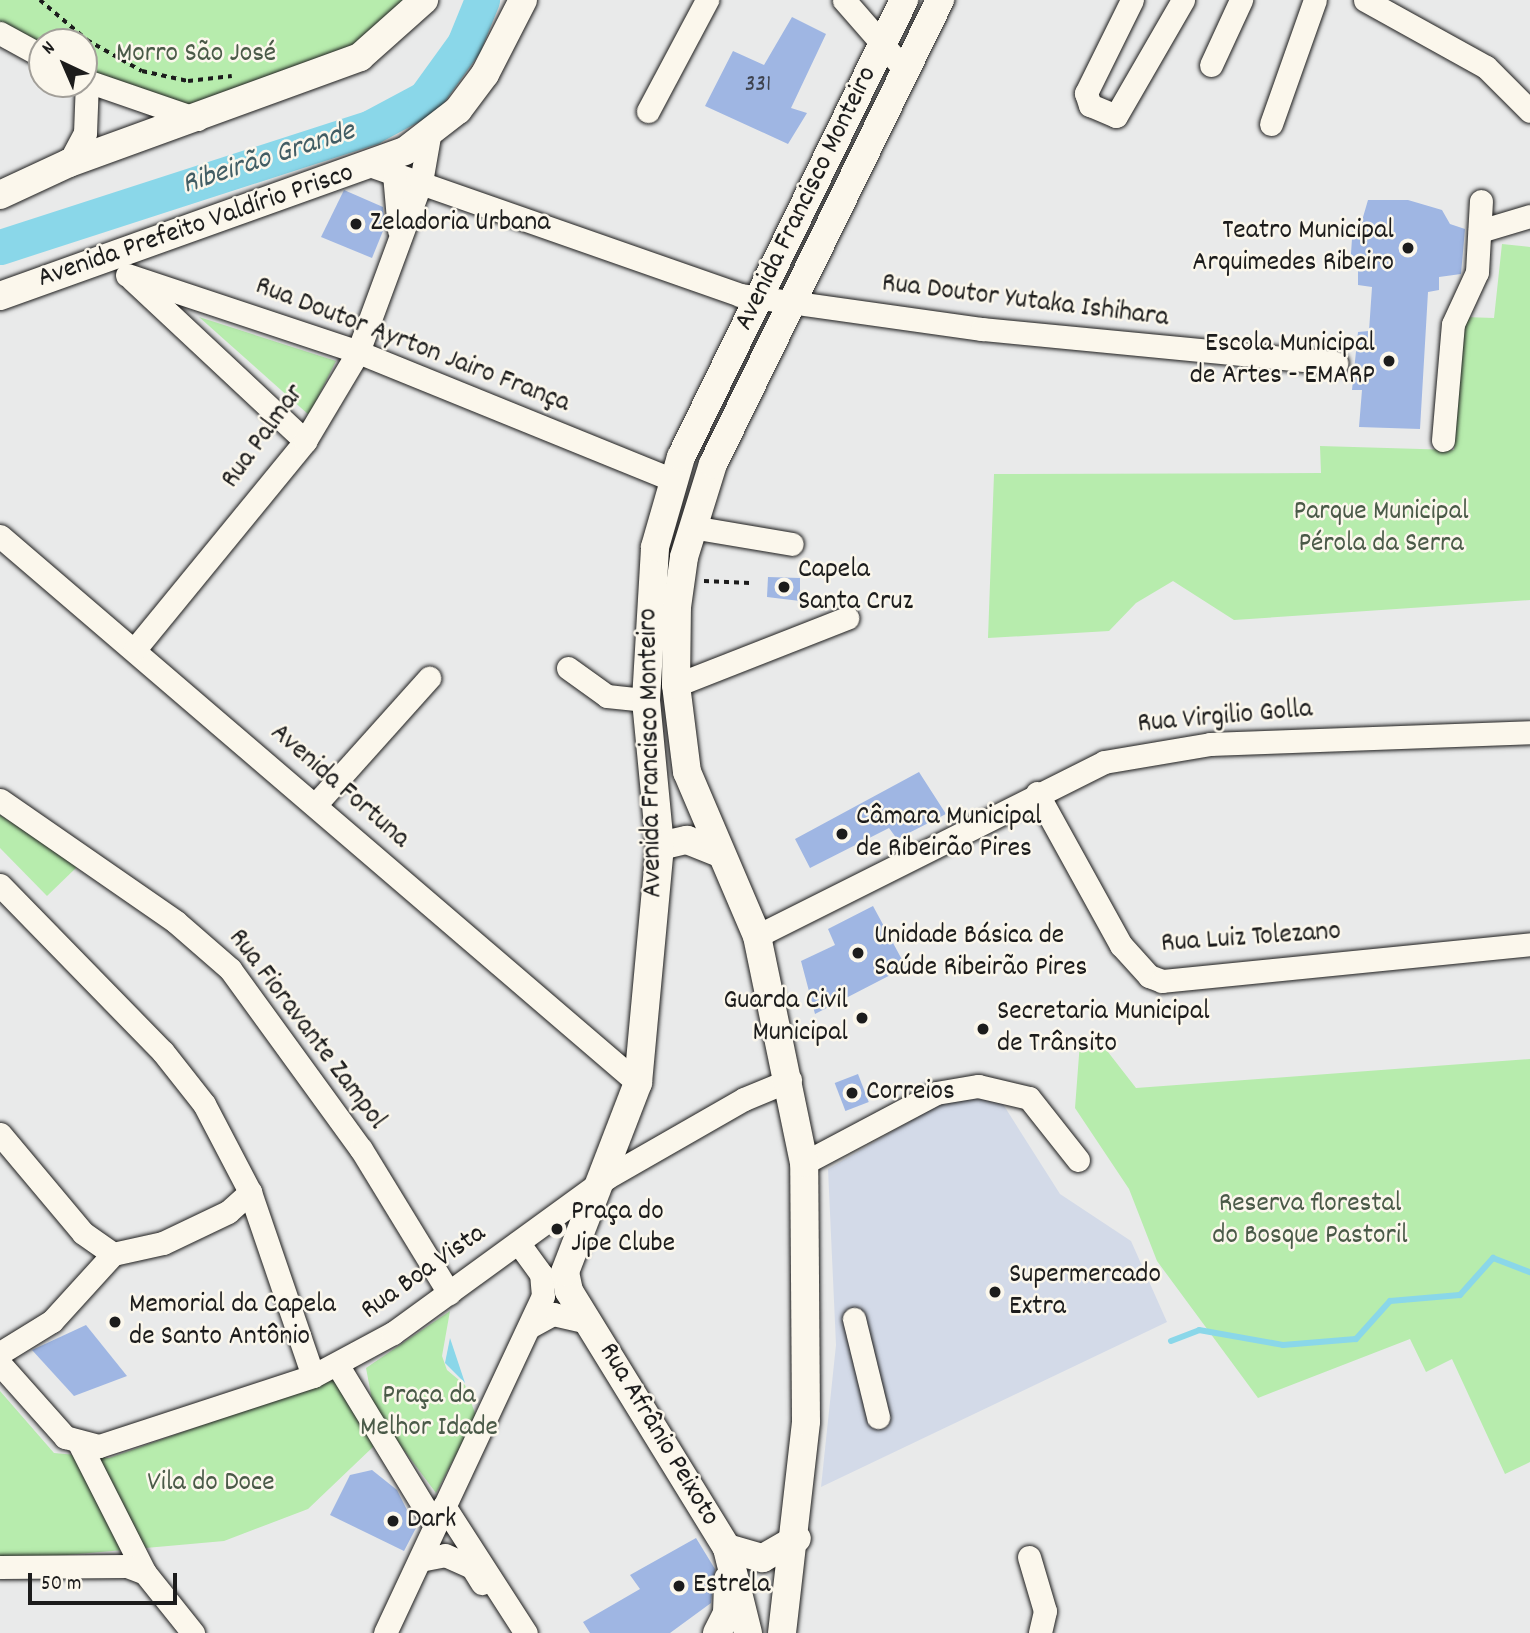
<!DOCTYPE html>
<html>
<head>
<meta charset="utf-8">
<style>
  body { margin:0 }
  #map { position:relative; width:1530px; height:1633px; overflow:hidden; background:#e9eaea; font-family:Dekko,sans-serif }
  div>[style] { position:absolute }
  [style*='--x'] { left:calc(var(--x)*1px); top:calc(var(--y)*1px); width:calc(var(--w)*1px); rotate:calc(var(--a)*1deg) }
  .built>* { inset:0; background:#d3dae8 }
  .green>* { inset:0; background:#b7ecad }
  .water>* { inset:0; background:#8ad7e9 }
  .stream>* { height:6px; margin:-3px; padding:0 3px; transform-origin:3px; border-radius:3px; background:#8ad7e9 }
  .river>* { height:35px; margin:-17.5px; padding:0 17.5px; transform-origin:17.5px; border-radius:17.5px; background:#8ad7e9 }
  .building>* { inset:0; background:#9fb6e3; transform-origin:0 0 }
  .path>* { height:3.5px; margin-top:-1.75px; transform-origin:0; background:repeating-linear-gradient(90deg,#1c1c1c 0 5px,transparent 0 10px) }
  .roads { filter:drop-shadow(0 0 2px #1c1c1c) drop-shadow(0 0 2px #1c1c1c) }
  .minor>* { height:23px; margin:-11.5px; padding:0 11.5px; transform-origin:11.5px; border-radius:11.5px; background:#fbf7ec }
  .major>* { height:28px; margin:-14px; padding:0 14px; transform-origin:14px; border-radius:14px; background:#fbf7ec }
  .dots>* { width:19px; height:19px; translate:-50% -50%; box-sizing:border-box; border:4px solid #fbf7ec; border-radius:50% }
  span { translate:-50% -50%; white-space:nowrap; text-align:center; line-height:1.15; -webkit-text-stroke:5px #fbf7ec; paint-order:stroke }
  .number-label { font-size:24px; color:#3d424e }
  .number-label span { -webkit-text-stroke-width:0 }
  .park-label { font-size:28px; color:#4a5a48 }
  .street-label { font-size:28px; color:#1c1c1c }
  .poi-label { font-size:28px; color:#1c1c1c }
  .left { translate:0 -50%; text-align:left }
  .right { translate:-100% -50%; text-align:right }
  .water-label { font-size:30px; color:#425d64; font-style:italic }
  .north { position:absolute; left:28px; top:28px; width:70px; height:70px; box-sizing:border-box; background:#fbf7ec; border:2px solid #a29f99; border-radius:50%; rotate:316deg; font-size:19px; font-weight:700; line-height:28px; text-align:center; color:#1c1c1c }
  .north::after { content:''; display:block; margin:auto; width:24px; height:32px; background:#1c1c1c; clip-path:polygon(50% 0,100% 100%,50% 72%,0 100%) }
  .scale { position:absolute; left:28px; top:1573px; width:149px; height:32px; box-sizing:border-box; border:4px solid #1c1c1c; border-top:0; padding-left:9px; font-size:21px; line-height:24px; white-space:nowrap; color:#1c1c1c; -webkit-text-stroke:5px #fbf7ec; paint-order:stroke }
</style>
</head>
<body>
<div id="map">
  <div class="built">
    <i style="clip-path:polygon(957px 1094px,1001px 1101px,1060px 1194px,1131px 1241px,1167px 1322px,821px 1487px,836px 1345px,828px 1169px)"></i>
  </div>
  <div class="green">
    <i style="clip-path:polygon(0 0,416px 0,387px 35px,209px 111px,84px 75px,84px 42px,42px 42px,42px 54px,0 30px)"></i>
    <i style="clip-path:polygon(1502px 244px,1530px 247px,1530px 600px,1234px 620px,1173px 581px,1136px 603px,1109px 631px,988px 638px,994px 474px,1321px 473px,1320px 446px,1454px 450px,1464px 317px,1494px 318px)"></i>
    <i style="clip-path:polygon(199px 317px,336px 361px,309px 415px)"></i>
    <i style="clip-path:polygon(0 815px,79px 865px,47px 896px,0 848px)"></i>
    <i style="clip-path:polygon(1080px 1042px,1101px 1043px,1136px 1088px,1530px 1059px,1530px 1462px,1505px 1474px,1452px 1359px,1426px 1372px,1410px 1339px,1258px 1398px,1157px 1261px,1129px 1189px,1075px 1108px)"></i>
    <i style="clip-path:polygon(450px 1311px,442px 1356px,447px 1370px,465px 1385px,476px 1416px,436px 1493px,374px 1410px,366px 1368px)"></i>
    <i style="clip-path:polygon(333px 1379px,374px 1446px,308px 1509px,224px 1541px,0 1561px,0 1391px,54px 1453px,109px 1458px)"></i>
  </div>
  <div class="water">
    <i style="clip-path:polygon(450px 1338px,465px 1383px,445px 1363px)"></i>
  </div>
  <div class="stream">
    <i style="--x:1171;--y:1341;--w:30;--a:-21"></i>
    <i style="--x:1199;--y:1330;--w:85;--a:10.1"></i>
    <i style="--x:1283;--y:1345;--w:73;--a:-4.7"></i>
    <i style="--x:1356;--y:1339;--w:51;--a:-48.2"></i>
    <i style="--x:1390;--y:1301;--w:70;--a:-4.9"></i>
    <i style="--x:1460;--y:1295;--w:50;--a:-48.3"></i>
    <i style="--x:1493;--y:1258;--w:40;--a:21"></i>
  </div>
  <div class="river">
    <i style="--x:0;--y:247;--w:390;--a:-17.9"></i>
    <i style="--x:371;--y:127;--w:61;--a:-28.2"></i>
    <i style="--x:425;--y:98;--w:67;--a:-54.2"></i>
    <i style="--x:464;--y:44;--w:48;--a:-67.8"></i>
  </div>
  <div class="building">
    <i style="clip-path:polygon(792px 17px,826px 34px,791px 108px,807px 113px,788px 144px,705px 106px,733px 51px,764px 65px)"></i>
    <i style="clip-path:polygon(344px 190px,383px 207px,385px 226px,372px 258px,321px 237px)"></i>
    <i style="clip-path:polygon(1368px 200px,1408px 200px,1442px 210px,1450px 224px,1465px 229px,1461px 274px,1439px 277px,1439px 290px,1428px 292px,1420px 429px,1359px 427px,1362px 390px,1352px 390px,1358px 332px,1369px 331px,1372px 287px,1358px 285px,1358px 266px,1350px 268px,1353px 224px,1361px 224px)"></i>
    <i style="clip-path:polygon(768px 577px,800px 578px,800px 601px,767px 597px)"></i>
    <i style="clip-path:polygon(919px 772px,946px 814px,897px 839px,889px 828px,810px 868px,795px 839px)"></i>
    <i style="clip-path:polygon(873px 906px,906px 967px,815px 1014px,801px 961px,835px 945px,828px 929px)"></i>
    <i style="left:858px;top:1074px;width:30px;height:25px;rotate:69deg"></i>
    <i style="clip-path:polygon(86px 1325px,127px 1376px,74px 1396px,32px 1350px)"></i>
    <i style="clip-path:polygon(372px 1470px,397px 1490px,416px 1528px,404px 1551px,330px 1515px,350px 1475px)"></i>
    <i style="clip-path:polygon(696px 1538px,715px 1569px,711px 1603px,670px 1633px,590px 1633px,583px 1622px,640px 1589px,630px 1575px)"></i>
  </div>
  <div class="path">
    <i style="--x:40;--y:0;--w:62;--a:40.4"></i>
    <i style="--x:87;--y:40;--w:63;--a:29.4"></i>
    <i style="--x:142;--y:71;--w:47;--a:12.3"></i>
    <i style="--x:188;--y:81;--w:44;--a:-6.5"></i>
    <i style="--x:704;--y:581;--w:46;--a:2.5"></i>
  </div>
  <div class="roads">
    <div class="minor">
      <i style="--x:844;--y:0;--w:94;--a:48.9"></i>
      <i style="--x:1132;--y:0;--w:104;--a:116.3"></i>
      <i style="--x:1086;--y:93;--w:13;--a:72"></i>
      <i style="--x:1090;--y:105;--w:28;--a:23"></i>
      <i style="--x:1116;--y:116;--w:134;--a:-60"></i>
      <i style="--x:1365;--y:0;--w:138;--a:29"></i>
      <i style="--x:1486;--y:67;--w:62;--a:45"></i>
      <i style="--x:0;--y:33;--w:48;--a:28.7"></i>
      <i style="--x:1211;--y:65;--w:72;--a:-65.2"></i>
      <i style="--x:84;--y:80;--w:120;--a:19"></i>
      <i style="--x:648;--y:111;--w:126;--a:-62"></i>
      <i style="--x:1271;--y:124;--w:132;--a:-70.5"></i>
      <i style="--x:69;--y:163;--w:34;--a:-62"></i>
      <i style="--x:85;--y:133;--w:52;--a:-87.8"></i>
      <i style="--x:372;--y:166;--w:390;--a:19.3"></i>
      <i style="--x:740;--y:295;--w:244;--a:8"></i>
      <i style="--x:982;--y:329;--w:356;--a:5.5"></i>
      <i style="--x:394;--y:174;--w:56;--a:84.9"></i>
      <i style="--x:1480;--y:231;--w:52;--a:-16.7"></i>
      <i style="--x:127;--y:275;--w:243;--a:18.4"></i>
      <i style="--x:358;--y:352;--w:341;--a:22.1"></i>
      <i style="--x:132;--y:279;--w:237;--a:43.1"></i>
      <i style="--x:1443;--y:440;--w:116;--a:-85.1"></i>
      <i style="--x:1453;--y:324;--w:57;--a:-65.2"></i>
      <i style="--x:1477;--y:272;--w:71;--a:-86.8"></i>
      <i style="--x:692;--y:527;--w:101;--a:9.6"></i>
      <i style="--x:0;--y:536;--w:840;--a:40.61"></i>
      <i style="--x:135;--y:649;--w:269;--a:-50.7"></i>
      <i style="--x:305;--y:441;--w:104;--a:-59.2"></i>
      <i style="--x:358;--y:352;--w:181;--a:-69.7"></i>
      <i style="--x:421;--y:182;--w:47;--a:-80.1"></i>
      <i style="--x:568;--y:668;--w:48;--a:35.7"></i>
      <i style="--x:607;--y:696;--w:39;--a:6"></i>
      <i style="--x:676;--y:685;--w:184;--a:-21.4"></i>
      <i style="--x:1037;--y:793;--w:174;--a:61.1"></i>
      <i style="--x:1121;--y:945;--w:42;--a:47.9"></i>
      <i style="--x:1149;--y:976;--w:14;--a:21"></i>
      <i style="--x:1162;--y:981;--w:370;--a:-5.7"></i>
      <i style="--x:0;--y:800;--w:214;--a:34.7"></i>
      <i style="--x:176;--y:922;--w:72;--a:41"></i>
      <i style="--x:230;--y:969;--w:223;--a:54"></i>
      <i style="--x:361;--y:1149;--w:169;--a:58.6"></i>
      <i style="--x:315;--y:805;--w:171;--a:-48.1"></i>
      <i style="--x:0;--y:885;--w:233;--a:45.7"></i>
      <i style="--x:163;--y:1052;--w:66;--a:51.7"></i>
      <i style="--x:204;--y:1104;--w:99;--a:62.4"></i>
      <i style="--x:250;--y:1192;--w:194;--a:71.1"></i>
      <i style="--x:757;--y:936;--w:388;--a:-26.6"></i>
      <i style="--x:1104;--y:762;--w:108;--a:-9.6"></i>
      <i style="--x:1210;--y:744;--w:320;--a:-2.1"></i>
      <i style="--x:0;--y:1134;--w:129;--a:50"></i>
      <i style="--x:83;--y:1233;--w:37;--a:35"></i>
      <i style="--x:113;--y:1254;--w:51;--a:-12.4"></i>
      <i style="--x:163;--y:1243;--w:72;--a:-25.5"></i>
      <i style="--x:228;--y:1212;--w:30;--a:-42"></i>
      <i style="--x:804;--y:1163;--w:149;--a:-27.9"></i>
      <i style="--x:936;--y:1093;--w:43;--a:-9.5"></i>
      <i style="--x:978;--y:1086;--w:52;--a:13.2"></i>
      <i style="--x:1029;--y:1098;--w:79;--a:51.7"></i>
      <i style="--x:854;--y:1319;--w:101;--a:76.2"></i>
      <i style="--x:531;--y:1326;--w:25;--a:-29"></i>
      <i style="--x:553;--y:1314;--w:37;--a:13"></i>
      <i style="--x:0;--y:1353;--w:61;--a:-31.6"></i>
      <i style="--x:52;--y:1321;--w:91;--a:-47.7"></i>
      <i style="--x:0;--y:1364;--w:98;--a:48.3"></i>
      <i style="--x:65;--y:1437;--w:35;--a:15"></i>
      <i style="--x:99;--y:1446;--w:225;--a:-18.1"></i>
      <i style="--x:313;--y:1376;--w:91;--a:-28.3"></i>
      <i style="--x:393;--y:1333;--w:263;--a:-36"></i>
      <i style="--x:606;--y:1178;--w:159;--a:-29.8"></i>
      <i style="--x:744;--y:1099;--w:50;--a:-22.4"></i>
      <i style="--x:338;--y:1366;--w:186;--a:58.6"></i>
      <i style="--x:80;--y:1445;--w:144;--a:63.1"></i>
      <i style="--x:145;--y:1573;--w:77;--a:51.3"></i>
      <i style="--x:444;--y:1506;--w:151;--a:57.2"></i>
      <i style="--x:1029;--y:1557;--w:56;--a:73.5"></i>
      <i style="--x:1045;--y:1611;--w:23;--a:103"></i>
      <i style="--x:420;--y:1560;--w:25;--a:-11"></i>
      <i style="--x:445;--y:1555;--w:30;--a:24"></i>
      <i style="--x:472;--y:1567;--w:19;--a:58"></i>
      <i style="--x:0;--y:1567;--w:127;--a:-0.5"></i>
      <i style="--x:127;--y:1566;--w:19;--a:21"></i>
      <i style="--x:385;--y:1633;--w:372;--a:-64.9"></i>
      <i style="--x:543;--y:1296;--w:22;--a:-95"></i>
      <i style="--x:541;--y:1274;--w:39;--a:-126"></i>
    </div>
    <div class="major">
      <i style="--x:0;--y:195;--w:76;--a:-24.9"></i>
      <i style="--x:69;--y:163;--w:310;--a:-20"></i>
      <i style="--x:360;--y:57;--w:86;--a:-41.7"></i>
      <i style="--x:0;--y:296;--w:430;--a:-19.7"></i>
      <i style="--x:405;--y:151;--w:67;--a:-37.7"></i>
      <i style="--x:458;--y:110;--w:45;--a:-53.1"></i>
      <i style="--x:485;--y:74;--w:83;--a:-62.8"></i>
      <i style="--x:660;--y:846;--w:28;--a:-13"></i>
      <i style="--x:687;--y:840;--w:35;--a:22"></i>
      <i style="--x:727;--y:1548;--w:37;--a:16"></i>
      <i style="--x:763;--y:1558;--w:39;--a:-30"></i>
      <i style="--x:717;--y:1633;--w:22;--a:-63"></i>
      <i style="--x:727;--y:1613;--w:34;--a:-88"></i>
      <i style="--x:748;--y:1633;--w:88;--a:-103.9"></i>
      <i style="--x:727;--y:1548;--w:302;--a:-121.6"></i>
      <i style="--x:569;--y:1291;--w:19;--a:-102"></i>
      <i style="--x:565;--y:1272;--w:203;--a:-68.9"></i>
      <i style="--x:638;--y:1083;--w:238;--a:-84.7"></i>
      <i style="--x:660;--y:846;--w:147;--a:-95.5"></i>
      <i style="--x:646;--y:700;--w:153;--a:-86.6"></i>
      <i style="--x:655;--y:547;--w:94;--a:-73.9"></i>
      <i style="--x:681;--y:457;--w:509;--a:-63.99"></i>
      <i style="--x:782;--y:1633;--w:213;--a:-83.5"></i>
      <i style="--x:806;--y:1421;--w:258;--a:-90.4"></i>
      <i style="--x:804;--y:1163;--w:232;--a:-101.7"></i>
      <i style="--x:757;--y:936;--w:178;--a:-113.1"></i>
      <i style="--x:687;--y:772;--w:88;--a:-97.2"></i>
      <i style="--x:676;--y:685;--w:78;--a:-89.3"></i>
      <i style="--x:677;--y:607;--w:50;--a:-82"></i>
      <i style="--x:684;--y:557;--w:97;--a:-72.7"></i>
      <i style="--x:713;--y:464;--w:517;--a:-63.93"></i>
    </div>
  </div>
  <div class="dots">
    <i style="left:356px;top:224px;background:#1c1c1c"></i>
    <i style="left:1408px;top:248px;background:#1c1c1c"></i>
    <i style="left:1389px;top:361px;background:#1c1c1c"></i>
    <i style="left:784px;top:587px;background:#1c1c1c"></i>
    <i style="left:842px;top:834px;background:#1c1c1c"></i>
    <i style="left:858px;top:953px;background:#1c1c1c"></i>
    <i style="left:862px;top:1018px;background:#1c1c1c"></i>
    <i style="left:983px;top:1029px;background:#1c1c1c"></i>
    <i style="left:852px;top:1093px;background:#1c1c1c"></i>
    <i style="left:557px;top:1229px;background:#1c1c1c"></i>
    <i style="left:995px;top:1292px;background:#1c1c1c"></i>
    <i style="left:115px;top:1322px;background:#1c1c1c"></i>
    <i style="left:393px;top:1521px;background:#1c1c1c"></i>
    <i style="left:679px;top:1586px;background:#1c1c1c"></i>
  </div>
  <div class="number-label">
    <span style="left:758px;top:86px">331</span>
  </div>
  <div class="park-label">
    <span style="left:196px;top:55px">Morro São José</span>
    <span style="left:1381px;top:529px">Parque Municipal<br>Pérola da Serra</span>
    <span style="left:1310px;top:1221px">Reserva florestal<br>do Bosque Pastoril</span>
    <span style="left:429px;top:1413px">Praça da<br>Melhor Idade</span>
    <span style="left:211px;top:1484px">Vila do Doce</span>
  </div>
  <div class="street-label">
    <span style="left:807px;top:199px;rotate:-64deg">Avenida Francisco Monteiro</span>
    <span style="left:196px;top:227px;rotate:-19deg">Avenida Prefeito Valdírio Prisco</span>
    <span style="left:1025px;top:302px;rotate:7deg">Rua Doutor Yutaka Ishihara</span>
    <span style="left:412px;top:346px;rotate:21deg">Rua Doutor Ayrton Jairo França</span>
    <span style="left:264px;top:437px;rotate:-54deg">Rua Palmar</span>
    <span style="left:1225px;top:718px;rotate:-5deg">Rua Virgilio Golla</span>
    <span style="left:652px;top:753px;rotate:-91deg">Avenida Francisco Monteiro</span>
    <span style="left:339px;top:787px;rotate:41deg">Avenida Fortuna</span>
    <span style="left:1251px;top:939px;rotate:-4deg">Rua Luiz Tolezano</span>
    <span style="left:306px;top:1030px;rotate:53deg">Rua Fioravante Zampol</span>
    <span style="left:424px;top:1273px;rotate:-35deg">Rua Boa Vista</span>
    <span style="left:658px;top:1435px;rotate:59deg">Rua Afrânio Peixoto</span>
  </div>
  <div class="poi-label">
    <span class="left" style="left:370px;top:224px">Zeladoria Urbana</span>
    <span class="right" style="left:1394px;top:248px">Teatro Municipal<br>Arquimedes Ribeiro</span>
    <span class="right" style="left:1375px;top:361px">Escola Municipal<br>de Artes - EMARP</span>
    <span class="left" style="left:798px;top:587px">Capela<br>Santa Cruz</span>
    <span class="left" style="left:856px;top:834px">Câmara Municipal<br>de Ribeirão Pires</span>
    <span class="left" style="left:874px;top:953px">Unidade Básica de<br>Saúde Ribeirão Pires</span>
    <span class="right" style="left:848px;top:1018px">Guarda Civil<br>Municipal</span>
    <span class="left" style="left:997px;top:1029px">Secretaria Municipal<br>de Trânsito</span>
    <span class="left" style="left:866px;top:1093px">Correios</span>
    <span class="left" style="left:571px;top:1229px">Praça do<br>Jipe Clube</span>
    <span class="left" style="left:1009px;top:1292px">Supermercado<br>Extra</span>
    <span class="left" style="left:129px;top:1322px">Memorial da Capela<br>de Santo Antônio</span>
    <span class="left" style="left:407px;top:1521px">Dark</span>
    <span class="left" style="left:693px;top:1586px">Estrela</span>
  </div>
  <div class="water-label">
    <span style="left:269px;top:160px;rotate:-18deg">Ribeirão Grande</span>
  </div>
  <div class="north">N</div>
  <div class="scale">50 m</div>
</div>
</body>
</html>
